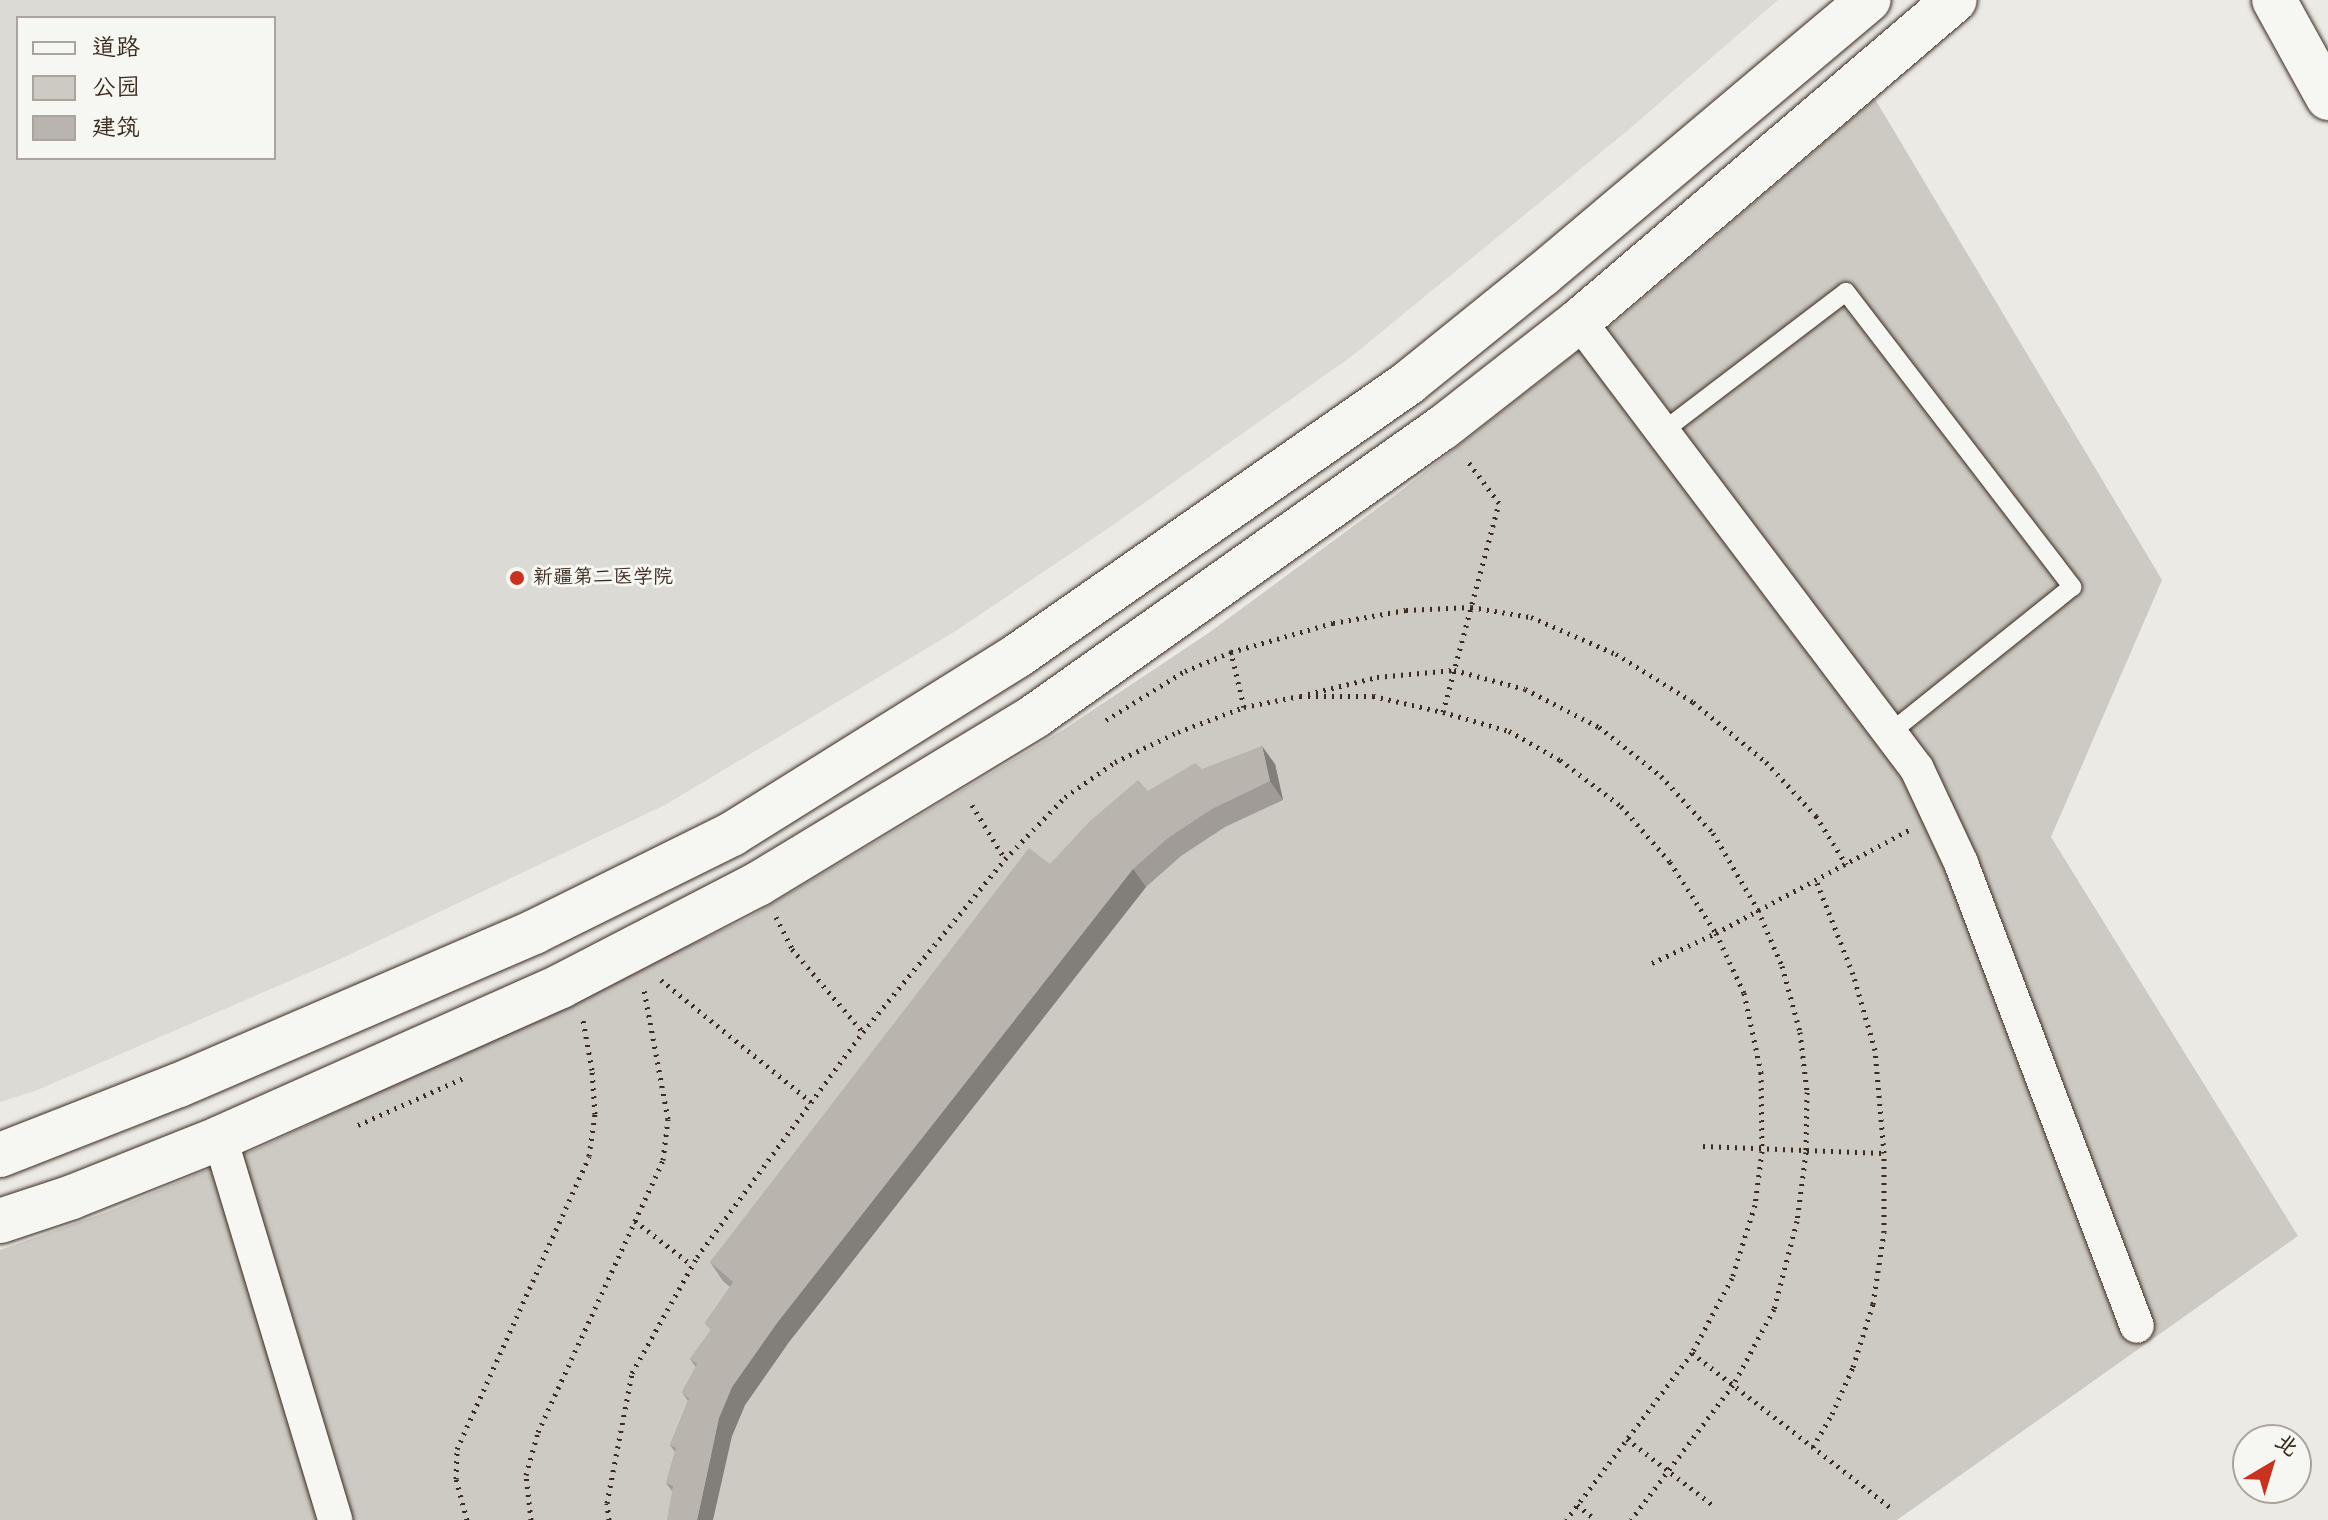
<!DOCTYPE html>
<html>
<head>
<meta charset="utf-8">
<style>
  body { margin:0 }
  #map { position:relative; width:2328px; height:1520px; overflow:hidden; background:#ebeae5; font-family:Kalam,"LXGW WenKai TC",sans-serif }
  div>[style] { position:absolute }
  [style*='--x'] { left:calc(var(--x)*1px); top:calc(var(--y)*1px); width:calc(var(--w)*1px); rotate:calc(var(--a)*1deg) }
  .built>* { inset:0; background:#dcdad4 }
  .green>* { inset:0; background:#cdcac4 }
  .path>* { height:5px; margin-top:-2.5px; transform-origin:0; background:repeating-linear-gradient(90deg,#3b2a1e 0 2px,transparent 0 8px) }
  .roads { filter:drop-shadow(0 0 2px #3b2a1e) drop-shadow(0 0 2px #3b2a1e) }
  .service>* { height:18px; margin:-9px; padding:0 9px; transform-origin:9px; border-radius:9px; background:#f6f6f2 }
  .minor>* { height:34px; margin:-17px; padding:0 17px; transform-origin:17px; border-radius:17px; background:#f6f6f2 }
  .tertiary>* { height:44px; margin:-22px; padding:0 22px; transform-origin:22px; border-radius:22px; background:#f6f6f2 }
  .secondary>* { height:44px; margin:-22px; padding:0 22px; transform-origin:22px; border-radius:22px; background:#f6f6f2 }
  .wall>* { inset:0; background:#a09b96 }
  .shaded-wall>* { inset:0; background:#827e7a }
  .building>* { inset:0; background:#bab4ae }
  .dots>* { width:22px; height:22px; translate:-50% -50%; box-sizing:border-box; border:4px solid #f6f6f2; border-radius:50% }
  span { translate:-50% -50%; white-space:nowrap; text-align:center; line-height:1.15; -webkit-text-stroke:6px #f6f6f2; paint-order:stroke }
  .poi-label { font-size:20px; color:#3b2a1e }
  .left { translate:0 -50%; text-align:left }
  .legend { position:absolute; left:16px; top:16px; width:260px; height:144px; box-sizing:border-box; background:#f6f6f2; border:2px solid #aba49d; margin:0; padding:10px 14px; list-style:none; font-size:24px; color:#3b2a1e }
  .legend li { display:flex; align-items:center; gap:16px; height:40px }
  .legend b { width:40px; border:2px solid #aba49d }
  .north { position:absolute; left:2232px; top:1424px; width:80px; height:80px; box-sizing:border-box; background:#f6f6f2; border:2px solid #aba49d; border-radius:50%; rotate:38deg; font-size:22px; font-weight:700; line-height:32px; text-align:center; color:#3b2a1e }
  .north::after { content:''; display:block; margin:auto; width:28px; height:36px; background:#c8321e; clip-path:polygon(50% 0,100% 100%,50% 72%,0 100%) }
</style>
</head>
<body>
<div id="map">
  <div class="built">
    <i style="clip-path:polygon(evenodd,0 0,1778px 0,1627px 131px,1352px 356px,1113px 525px,954px 632px,665px 805px,338px 960px,35px 1091px,0 1102px,0 0,18px 18px,274px 18px,274px 158px,18px 158px,18px 18px)"></i>
  </div>
  <div class="green">
    <i style="clip-path:polygon(1875px 99px,2162px 580px,2051px 837px,2298px 1236px,1897px 1520px,0 1520px,0 1250px,107px 1212px,259px 1148px,746px 919px,1063px 730px,1210px 632px,1398px 493px,1613px 324px)"></i>
  </div>
  <div class="path">
    <i style="--x:1308;--y:694;--w:71;--a:-13.8"></i>
    <i style="--x:1377;--y:677;--w:77;--a:-5.2"></i>
    <i style="--x:1454;--y:670;--w:73;--a:15"></i>
    <i style="--x:1525;--y:689;--w:83;--a:27.2"></i>
    <i style="--x:1599;--y:727;--w:79;--a:38.3"></i>
    <i style="--x:1661;--y:776;--w:77;--a:47.6"></i>
    <i style="--x:1713;--y:833;--w:89;--a:59.7"></i>
    <i style="--x:1758;--y:910;--w:61;--a:66.8"></i>
    <i style="--x:1782;--y:966;--w:68;--a:74.7"></i>
    <i style="--x:1800;--y:1032;--w:60;--a:83.3"></i>
    <i style="--x:1807;--y:1092;--w:60;--a:91"></i>
    <i style="--x:1806;--y:1152;--w:70;--a:97.4"></i>
    <i style="--x:1797;--y:1221;--w:91;--a:104.6"></i>
    <i style="--x:1774;--y:1309;--w:86;--a:118.3"></i>
    <i style="--x:1733;--y:1385;--w:169;--a:127.1"></i>
    <i style="--x:1244;--y:707;--w:57;--a:-103.3"></i>
    <i style="--x:1231;--y:652;--w:106;--a:-15.9"></i>
    <i style="--x:1333;--y:623;--w:74;--a:-10.1"></i>
    <i style="--x:1406;--y:610;--w:65;--a:-2.6"></i>
    <i style="--x:1471;--y:607;--w:61;--a:9.5"></i>
    <i style="--x:1531;--y:617;--w:93;--a:23.5"></i>
    <i style="--x:1616;--y:654;--w:91;--a:31.9"></i>
    <i style="--x:1693;--y:702;--w:94;--a:39.4"></i>
    <i style="--x:1766;--y:762;--w:74;--a:47.2"></i>
    <i style="--x:1816;--y:816;--w:57;--a:58"></i>
    <i style="--x:1443;--y:712;--w:216;--a:-75"></i>
    <i style="--x:1499;--y:503;--w:54;--a:-126.7"></i>
    <i style="--x:1106;--y:720;--w:93;--a:-31.8"></i>
    <i style="--x:1185;--y:671;--w:50;--a:-22.4"></i>
    <i style="--x:972;--y:805;--w:63;--a:58.6"></i>
    <i style="--x:776;--y:917;--w:36;--a:63"></i>
    <i style="--x:792;--y:949;--w:109;--a:49.5"></i>
    <i style="--x:1652;--y:963;--w:71;--a:-25.1"></i>
    <i style="--x:1716;--y:933;--w:219;--a:-28.1"></i>
    <i style="--x:661;--y:980;--w:193;--a:39.1"></i>
    <i style="--x:358;--y:1125;--w:118;--a:-24"></i>
    <i style="--x:1703;--y:1146;--w:181;--a:2.2"></i>
    <i style="--x:635;--y:1221;--w:72;--a:37.7"></i>
    <i style="--x:1692;--y:1353;--w:252;--a:37.9"></i>
    <i style="--x:1627;--y:1439;--w:110;--a:37.6"></i>
    <i style="--x:1813;--y:1447;--w:38;--a:-60"></i>
    <i style="--x:1832;--y:1414;--w:51;--a:-65.9"></i>
    <i style="--x:1853;--y:1367;--w:66;--a:-72.4"></i>
    <i style="--x:1873;--y:1304;--w:73;--a:-81.3"></i>
    <i style="--x:1884;--y:1232;--w:79;--a:-90"></i>
    <i style="--x:1884;--y:1153;--w:103;--a:-95"></i>
    <i style="--x:1875;--y:1050;--w:79;--a:-106.1"></i>
    <i style="--x:1853;--y:974;--w:101;--a:-111.5"></i>
    <i style="--x:1577;--y:1505;--w:24;--a:38"></i>
    <i style="--x:467;--y:1520;--w:42;--a:-105"></i>
    <i style="--x:456;--y:1479;--w:30;--a:-88"></i>
    <i style="--x:457;--y:1449;--w:321;--a:-65.7"></i>
    <i style="--x:589;--y:1156;--w:42;--a:-81.9"></i>
    <i style="--x:595;--y:1114;--w:44;--a:-93.9"></i>
    <i style="--x:592;--y:1070;--w:51;--a:-100.2"></i>
    <i style="--x:531;--y:1520;--w:45;--a:-96.3"></i>
    <i style="--x:526;--y:1475;--w:45;--a:-74.4"></i>
    <i style="--x:538;--y:1432;--w:299;--a:-65.3"></i>
    <i style="--x:663;--y:1160;--w:41;--a:-83"></i>
    <i style="--x:668;--y:1119;--w:131;--a:-100.5"></i>
    <i style="--x:609;--y:1520;--w:17;--a:-97"></i>
    <i style="--x:607;--y:1503;--w:132;--a:-79.1"></i>
    <i style="--x:632;--y:1373;--w:133;--a:-60.7"></i>
    <i style="--x:697;--y:1257;--w:280;--a:-53.6"></i>
    <i style="--x:863;--y:1032;--w:224;--a:-50.6"></i>
    <i style="--x:1005;--y:859;--w:86;--a:-45.9"></i>
    <i style="--x:1065;--y:797;--w:61;--a:-35"></i>
    <i style="--x:1115;--y:762;--w:70;--a:-25.5"></i>
    <i style="--x:1178;--y:732;--w:71;--a:-20.7"></i>
    <i style="--x:1244;--y:707;--w:57;--a:-11.1"></i>
    <i style="--x:1300;--y:696;--w:73;--a:0"></i>
    <i style="--x:1373;--y:696;--w:72;--a:12.9"></i>
    <i style="--x:1443;--y:712;--w:69;--a:16.1"></i>
    <i style="--x:1509;--y:731;--w:59;--a:29.6"></i>
    <i style="--x:1560;--y:760;--w:76;--a:37"></i>
    <i style="--x:1621;--y:806;--w:74;--a:48.8"></i>
    <i style="--x:1670;--y:862;--w:85;--a:57.1"></i>
    <i style="--x:1716;--y:933;--w:66;--a:65"></i>
    <i style="--x:1744;--y:993;--w:81;--a:77.9"></i>
    <i style="--x:1761;--y:1072;--w:79;--a:89.3"></i>
    <i style="--x:1762;--y:1151;--w:54;--a:97.4"></i>
    <i style="--x:1755;--y:1205;--w:77;--a:107.5"></i>
    <i style="--x:1732;--y:1278;--w:85;--a:118.1"></i>
    <i style="--x:1692;--y:1353;--w:209;--a:127"></i>
  </div>
  <div class="roads">
    <div class="service">
      <i style="--x:1662;--y:432;--w:231;--a:-37.3"></i>
      <i style="--x:1846;--y:292;--w:372;--a:52.5"></i>
      <i style="--x:2072;--y:587;--w:233;--a:141.3"></i>
    </div>
    <div class="minor">
      <i style="--x:1579;--y:321;--w:561;--a:52.97"></i>
      <i style="--x:1917;--y:769;--w:104;--a:64.9"></i>
      <i style="--x:1961;--y:863;--w:495;--a:69.2"></i>
      <i style="--x:220;--y:1138;--w:399;--a:73.2"></i>
    </div>
    <div class="tertiary">
      <i style="--x:2274;--y:0;--w:112;--a:61.1"></i>
    </div>
    <div class="secondary">
      <i style="--x:0;--y:1155;--w:192;--a:-21.4"></i>
      <i style="--x:179;--y:1085;--w:387;--a:-23.3"></i>
      <i style="--x:534;--y:932;--w:221;--a:-26.3"></i>
      <i style="--x:732;--y:834;--w:336;--a:-32"></i>
      <i style="--x:1017;--y:656;--w:477;--a:-34.9"></i>
      <i style="--x:1408;--y:383;--w:172;--a:-38.9"></i>
      <i style="--x:1542;--y:275;--w:427;--a:-40.1"></i>
      <i style="--x:0;--y:1221;--w:76;--a:-18.4"></i>
      <i style="--x:72;--y:1197;--w:159;--a:-21.7"></i>
      <i style="--x:220;--y:1138;--w:373;--a:-24"></i>
      <i style="--x:561;--y:986;--w:222;--a:-27.4"></i>
      <i style="--x:758;--y:884;--w:324;--a:-31.2"></i>
      <i style="--x:1035;--y:716;--w:499;--a:-35.3"></i>
      <i style="--x:1442;--y:428;--w:174;--a:-38"></i>
      <i style="--x:1579;--y:321;--w:494;--a:-40.5"></i>
    </div>
  </div>
  <div class="wall">
    <i style="clip-path:polygon(1275px 764px,1283px 800px,1225px 827px,1181px 856px,1146px 887px,789px 1342px,745px 1405px,732px 1436px,672px 1491px,666px 1483px,675px 1452px,670px 1445px,688px 1401px,682px 1392px,696px 1367px,690px 1359px,711px 1330px,705px 1323px,730px 1287px,723px 1281px,710px 1262px,1050px 864px,1148px 791px,1202px 769px)"></i>
  </div>
  <div class="shaded-wall">
    <i style="clip-path:polygon(1262px 746px,1275px 764px,1283px 800px,1270px 781px)"></i>
    <i style="clip-path:polygon(1133px 869px,1146px 887px,789px 1342px,745px 1405px,732px 1436px,713px 1520px,697px 1520px,719px 1418px,732px 1387px,777px 1323px)"></i>
  </div>
  <div class="building">
    <i style="clip-path:polygon(1262px 746px,1270px 781px,1212px 809px,1168px 838px,1133px 869px,777px 1323px,732px 1387px,719px 1418px,697px 1520px,667px 1520px,673px 1486px,666px 1483px,676px 1448px,670px 1445px,689px 1399px,682px 1392px,697px 1364px,690px 1359px,711px 1330px,705px 1323px,733px 1282px,710px 1262px,1029px 848px,1050px 864px,1089px 822px,1138px 780px,1148px 791px,1195px 763px,1202px 769px)"></i>
  </div>
  <div class="dots">
    <i style="left:517px;top:578px;background:#c8321e"></i>
  </div>
  <div class="poi-label">
    <span class="left" style="left:533px;top:578px">新疆第二医学院</span>
  </div>
  <ul class="legend">
  <li><b style="height:10px;background:#f6f6f2"></b>道路</li>
  <li><b style="height:22px;background:#cdcac4"></b>公园</li>
  <li><b style="height:22px;background:#bab4ae"></b>建筑</li>
  </ul>
  <div class="north">北</div>
</div>
</body>
</html>
